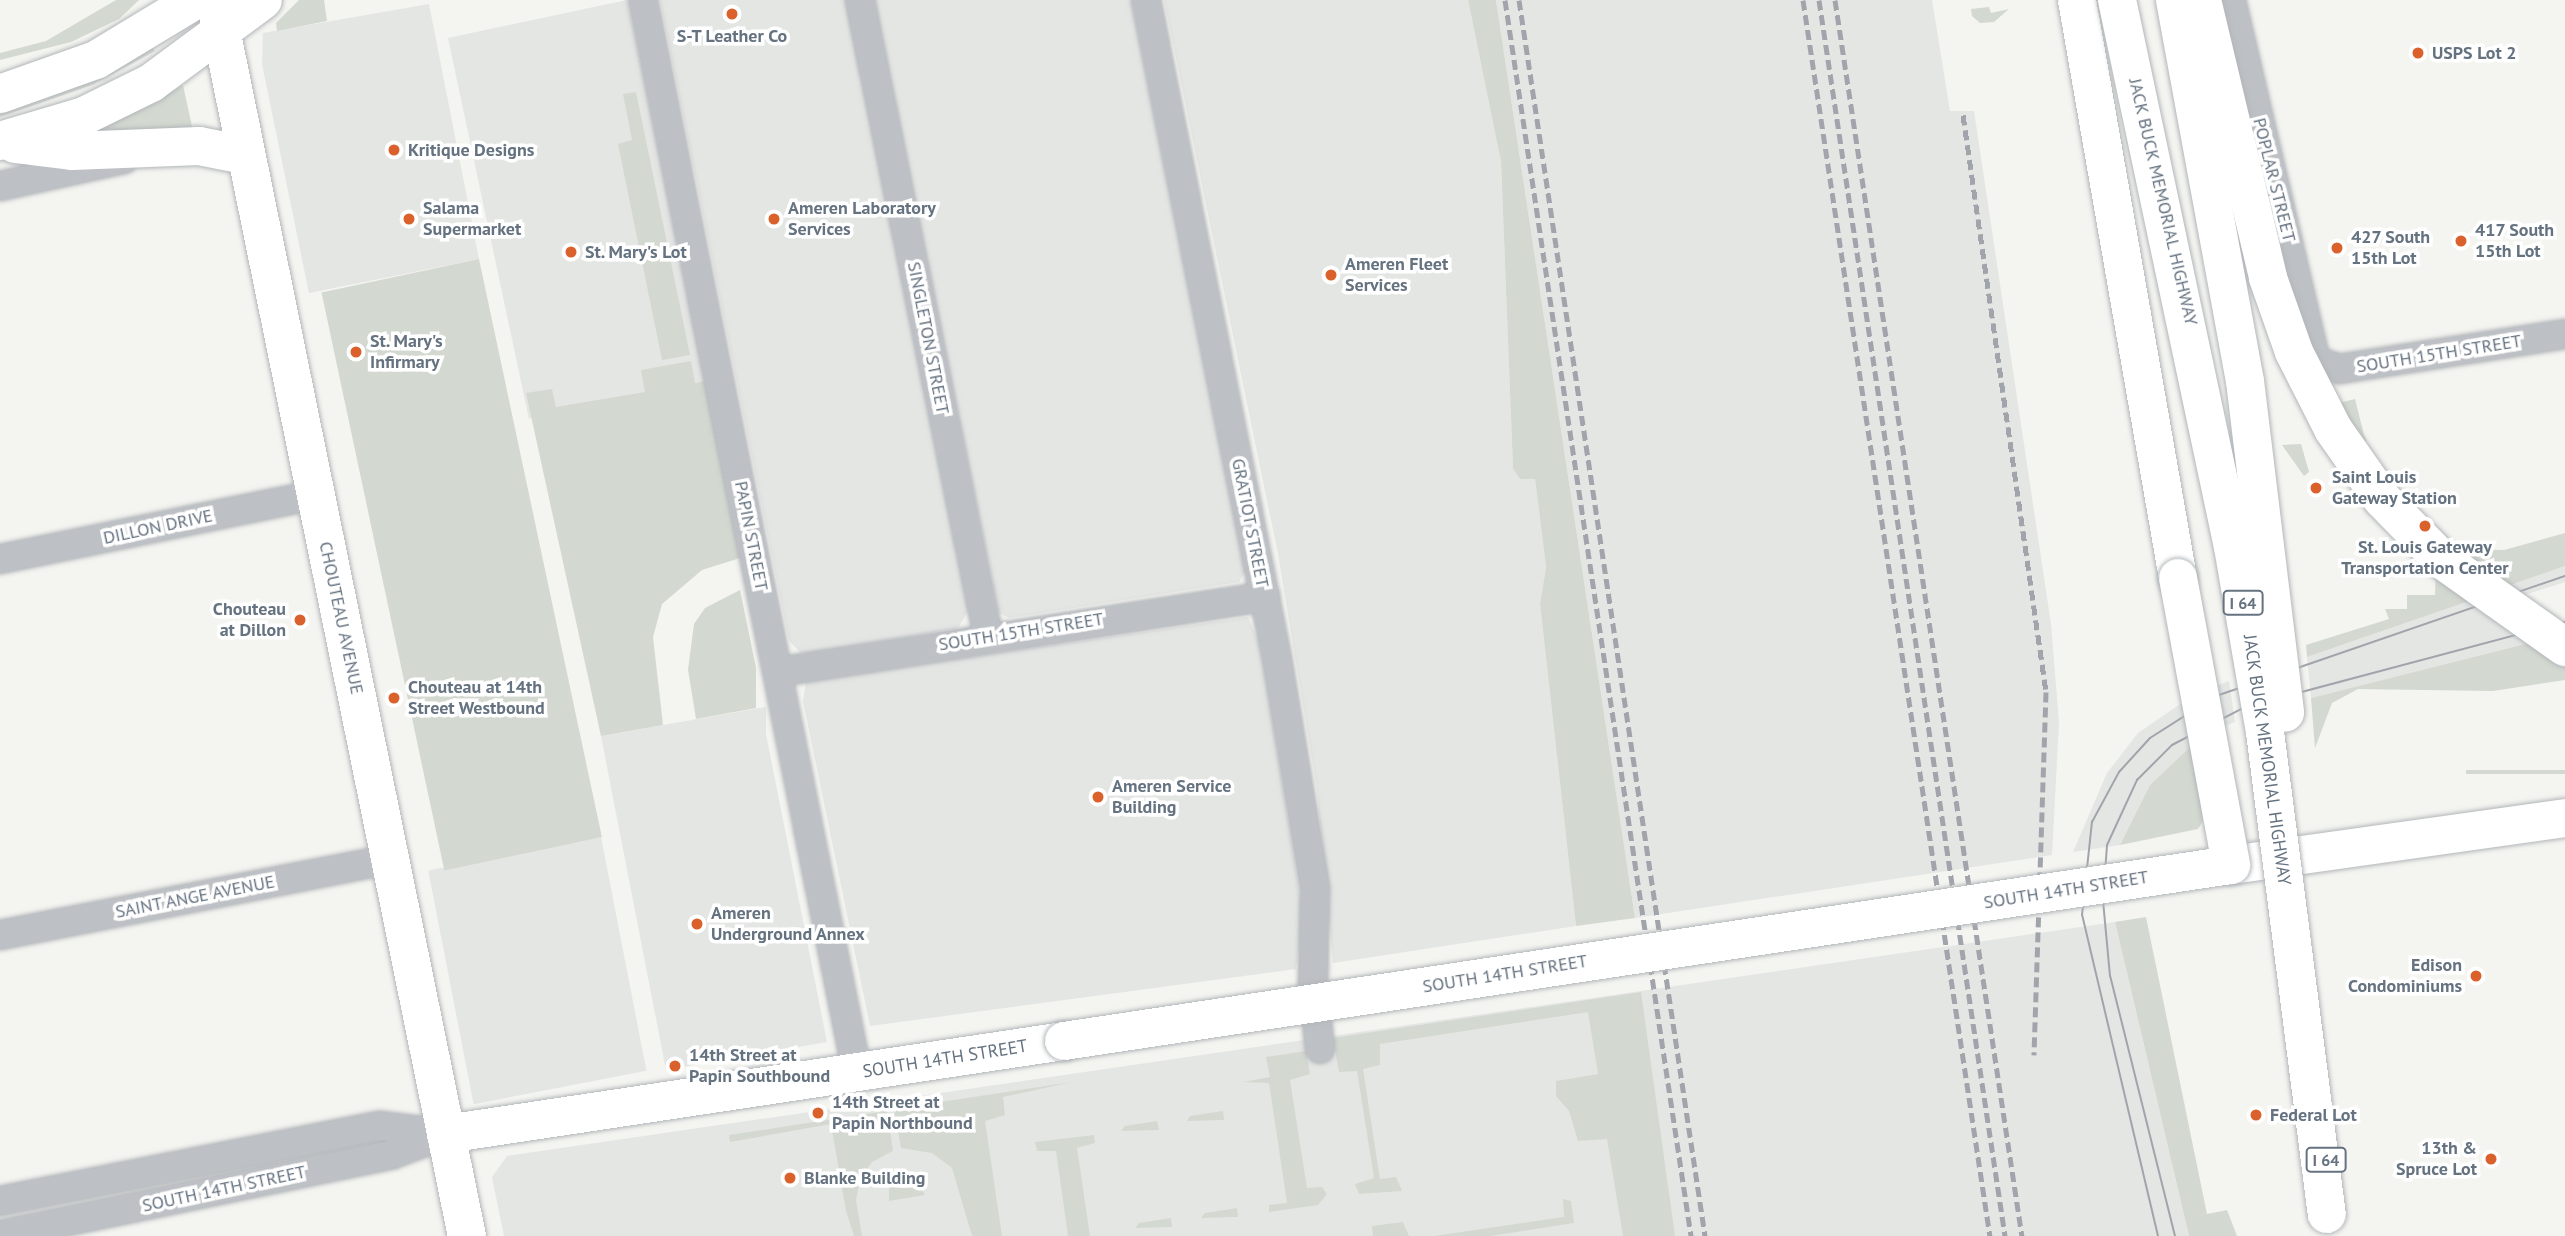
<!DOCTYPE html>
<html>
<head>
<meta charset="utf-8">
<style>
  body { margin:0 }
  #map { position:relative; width:2565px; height:1236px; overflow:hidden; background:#f4f4f0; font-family:"PT Sans",sans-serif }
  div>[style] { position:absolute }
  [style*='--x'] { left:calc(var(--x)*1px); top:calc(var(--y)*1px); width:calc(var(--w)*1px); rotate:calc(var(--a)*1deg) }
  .built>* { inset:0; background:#e4e6e4; transform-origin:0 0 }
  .green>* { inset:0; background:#d3d9d0; transform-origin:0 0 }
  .roads { filter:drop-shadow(0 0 2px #b2b6ba) drop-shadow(0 0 2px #b2b6ba) }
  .minor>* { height:28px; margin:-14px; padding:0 14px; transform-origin:14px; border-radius:14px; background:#bdc0c4 }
  .secondary>* { height:38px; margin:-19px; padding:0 19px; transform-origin:19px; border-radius:19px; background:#fff }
  .motorway>* { height:38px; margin:-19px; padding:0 19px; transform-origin:19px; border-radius:19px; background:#fff }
  .tram>* { height:2px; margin:-1px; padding:0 1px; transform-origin:1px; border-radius:1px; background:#a1a5ab }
  .rail>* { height:5px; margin-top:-2.5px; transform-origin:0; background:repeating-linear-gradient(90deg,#a1a5ab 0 10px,transparent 0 15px) }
  .bridges { filter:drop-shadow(0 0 2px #b2b6ba) drop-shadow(0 0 2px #b2b6ba) }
  .secondary-bridge>* { height:38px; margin:-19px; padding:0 19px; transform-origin:19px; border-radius:19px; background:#fff }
  .motorway-bridge>* { height:38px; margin:-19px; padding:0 19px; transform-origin:19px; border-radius:19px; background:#fff }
  .dots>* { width:19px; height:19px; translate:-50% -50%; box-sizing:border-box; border:4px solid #fff; border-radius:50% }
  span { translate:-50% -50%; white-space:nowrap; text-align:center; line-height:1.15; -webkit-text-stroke:7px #fff; paint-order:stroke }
  .shield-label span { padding:2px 5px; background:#fff; border:2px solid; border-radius:5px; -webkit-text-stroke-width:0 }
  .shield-label { font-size:16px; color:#657280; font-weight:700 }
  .poi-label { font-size:18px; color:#657280; font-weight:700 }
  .left { translate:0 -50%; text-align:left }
  .right { translate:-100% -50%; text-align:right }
  .street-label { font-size:18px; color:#657280 }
</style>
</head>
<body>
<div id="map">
  <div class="built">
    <i style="left:627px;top:0;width:389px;height:183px;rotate:78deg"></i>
    <i style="clip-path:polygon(660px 0,846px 0,970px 608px,958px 628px,812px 653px,801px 653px,789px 641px)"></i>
    <i style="clip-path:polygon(873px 0,1131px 0,1246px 570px,1239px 582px,1009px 618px,999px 613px)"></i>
    <i style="clip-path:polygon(1164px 0,1468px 0,1501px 162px,1513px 469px,1520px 479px,1535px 479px,1546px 567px,1540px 604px,1576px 926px,1333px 963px,1317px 790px,1278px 554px)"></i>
    <i style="clip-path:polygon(1496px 0,1932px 0,1950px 111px,1974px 111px,2051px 624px,2059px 723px,2052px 855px,1635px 918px)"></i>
    <i style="clip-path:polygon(429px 4px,479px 259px,309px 293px,262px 64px,263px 33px)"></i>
    <i style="clip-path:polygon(2565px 566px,2565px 582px,2521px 596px,2502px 588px)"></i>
    <i style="clip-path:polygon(2475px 599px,2538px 641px,2311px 698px,2307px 657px)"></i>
    <i style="clip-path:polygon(1248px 617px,1260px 645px,1303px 915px,1296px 969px,870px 1026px,803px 701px,806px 681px)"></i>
    <i style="clip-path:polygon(2229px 681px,2235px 722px,2223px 727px,2216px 686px)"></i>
    <i style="clip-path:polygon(2186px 700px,2193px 744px,2150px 785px,2120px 845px,2073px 852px,2107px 773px,2138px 733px)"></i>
    <i style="clip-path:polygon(766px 707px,766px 734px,827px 1042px,666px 1070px,601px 736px)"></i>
    <i style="left:601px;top:837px;width:238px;height:176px;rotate:79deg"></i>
    <i style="clip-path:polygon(2115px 922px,2189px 1236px,504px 1236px,492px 1177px,507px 1156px)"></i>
  </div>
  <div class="green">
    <i style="clip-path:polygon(116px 0,139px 0,119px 19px,71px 42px,0 60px,0 53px,46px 41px)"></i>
    <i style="clip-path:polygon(299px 0,324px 0,327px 21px,277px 31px,276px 23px)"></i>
    <i style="clip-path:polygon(1468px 0,1496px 0,1635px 918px,1576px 926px,1540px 604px,1546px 567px,1535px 479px,1520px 479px,1513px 469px,1501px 162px)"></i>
    <i style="clip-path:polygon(1989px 7px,1991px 13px,2009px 9px,1994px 22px,1980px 23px,1972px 16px,1971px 9px)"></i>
    <i style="clip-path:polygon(152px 47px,155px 51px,92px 85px,0 117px,0 109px)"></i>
    <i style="clip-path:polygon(183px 85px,193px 131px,73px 142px,132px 113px)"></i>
    <i style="clip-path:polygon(636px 92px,690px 355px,662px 360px,618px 144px,632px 140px,623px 94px)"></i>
    <i style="left:479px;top:259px;width:591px;height:161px;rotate:78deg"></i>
    <i style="clip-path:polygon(691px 361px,695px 383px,705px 381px,740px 558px,702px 570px,662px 604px,653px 637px,663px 725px,601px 736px,526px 393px,552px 389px,556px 407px,645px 392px,641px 370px)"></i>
    <i style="clip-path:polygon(2355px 399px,2364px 435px,2367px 441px,2360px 441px,2339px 403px)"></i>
    <i style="clip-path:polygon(2301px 444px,2309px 472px,2304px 476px,2282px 445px)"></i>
    <i style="clip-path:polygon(2565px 533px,2565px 566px,2502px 588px,2453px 549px,2504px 550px)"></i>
    <i style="clip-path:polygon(2436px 568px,2475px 599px,2307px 657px,2306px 645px,2389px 619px,2385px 609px,2407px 609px,2407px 595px,2435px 595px)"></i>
    <i style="clip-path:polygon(740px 590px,756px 668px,756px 708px,696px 719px,688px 670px,694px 624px,705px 608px)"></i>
    <i style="clip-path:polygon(2565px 634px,2565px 680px,2493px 691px,2358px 689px,2332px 703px,2315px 748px,2311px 698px)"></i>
    <i style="clip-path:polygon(2193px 744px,2203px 821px,2198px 829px,2120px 845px,2150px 785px)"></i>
    <i style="left:2565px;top:770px;width:4px;height:99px;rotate:90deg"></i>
    <i style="clip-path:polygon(2146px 917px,2207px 1214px,2227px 1210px,2237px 1236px,2189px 1236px,2115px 922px)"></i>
    <i style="clip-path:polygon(1641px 992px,1675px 1236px,1623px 1236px,1607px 1139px,1578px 1141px,1569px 1111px,1556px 1096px,1556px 1081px,1598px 1074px,1588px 1012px,1380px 1044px,1380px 1065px,1363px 1069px,1380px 1179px,1396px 1177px,1402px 1191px,1359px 1194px,1355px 1184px,1374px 1178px,1357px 1071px,1339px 1072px,1333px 1038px)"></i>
    <i style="clip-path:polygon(1306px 1051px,1310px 1074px,1290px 1080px,1307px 1188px,1322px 1187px,1327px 1194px,1318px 1205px,1269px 1212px,1269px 1205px,1287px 1203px,1269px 1083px,1243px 1082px,1270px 1077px,1266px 1057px)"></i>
    <i style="clip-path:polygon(1072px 1082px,1003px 1097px,1005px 1115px,985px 1121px,1002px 1236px,972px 1236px,952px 1168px,932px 1153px,901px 1148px,894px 1109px)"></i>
    <i style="clip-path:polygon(887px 1111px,893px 1151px,872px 1162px,860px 1180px,856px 1200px,862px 1236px,854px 1236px,846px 1211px,831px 1124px,730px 1142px,729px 1135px)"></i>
    <i style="clip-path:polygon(1223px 1111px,1224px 1120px,1187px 1121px,1190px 1116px)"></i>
    <i style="clip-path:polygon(1157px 1121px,1159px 1130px,1121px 1131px,1125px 1126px)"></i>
    <i style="clip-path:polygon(1094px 1135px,1095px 1143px,1077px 1148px,1090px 1236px,1068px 1236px,1056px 1151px,1037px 1151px,1035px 1142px)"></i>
    <i style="clip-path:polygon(914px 1179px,925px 1195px,889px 1201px,889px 1187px)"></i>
    <i style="clip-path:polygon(1563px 1199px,1571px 1201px,1574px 1223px,1490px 1236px,1434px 1236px,1564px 1217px)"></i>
    <i style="clip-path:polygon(1237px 1208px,1238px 1217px,1201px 1218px,1205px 1213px)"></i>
    <i style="clip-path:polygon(1171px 1218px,1172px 1227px,1135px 1228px,1139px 1223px)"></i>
    <i style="clip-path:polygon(1403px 1222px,1409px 1236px,1373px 1236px,1372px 1226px)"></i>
  </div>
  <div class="roads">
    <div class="minor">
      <i style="--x:643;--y:0;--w:1093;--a:78.71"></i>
      <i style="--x:860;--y:0;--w:649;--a:78.62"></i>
      <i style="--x:1146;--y:0;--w:672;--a:78.76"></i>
      <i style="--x:1277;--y:659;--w:233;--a:80.6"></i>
      <i style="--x:1315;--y:889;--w:95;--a:91.2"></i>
      <i style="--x:1313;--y:984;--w:65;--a:83.9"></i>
      <i style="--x:2231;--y:0;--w:371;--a:76.8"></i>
      <i style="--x:2316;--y:361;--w:24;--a:19"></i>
      <i style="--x:2339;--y:369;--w:229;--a:-8.8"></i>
      <i style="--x:0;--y:186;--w:127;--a:-12.3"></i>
      <i style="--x:0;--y:559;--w:321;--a:-11.5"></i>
      <i style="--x:778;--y:672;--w:493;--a:-8.8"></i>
      <i style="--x:0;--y:935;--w:398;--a:-11"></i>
      <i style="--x:0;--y:1201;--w:387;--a:-11.2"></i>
      <i style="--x:380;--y:1126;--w:66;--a:6.9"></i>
      <i style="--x:0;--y:1235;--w:401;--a:-11.6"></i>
      <i style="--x:393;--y:1154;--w:57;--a:-20.7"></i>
    </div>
    <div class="secondary">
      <i style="--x:215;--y:0;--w:1261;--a:78.48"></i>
      <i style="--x:0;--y:94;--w:102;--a:-19.5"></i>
      <i style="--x:96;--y:60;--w:116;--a:-31.2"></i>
      <i style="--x:0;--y:141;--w:88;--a:-16.6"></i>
      <i style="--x:84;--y:116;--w:75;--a:-26.2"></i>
      <i style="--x:151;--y:83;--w:139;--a:-36.5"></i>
      <i style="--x:15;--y:144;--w:57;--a:7"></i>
      <i style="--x:72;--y:151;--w:127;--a:-2.3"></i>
      <i style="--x:199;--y:146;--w:47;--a:11.1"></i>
      <i style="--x:2231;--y:865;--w:337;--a:-8"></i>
      <i style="--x:446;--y:1134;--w:625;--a:-8.56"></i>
    </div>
    <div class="motorway">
      <i style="--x:2077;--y:0;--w:587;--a:80.09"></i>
    </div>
  </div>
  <div class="tram">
    <i style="--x:2158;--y:1236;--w:330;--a:-103.3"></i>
    <i style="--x:2082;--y:915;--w:94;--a:-83.9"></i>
    <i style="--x:2092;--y:822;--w:57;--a:-61.6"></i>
    <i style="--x:2119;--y:772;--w:46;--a:-47.6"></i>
    <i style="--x:2150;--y:738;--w:78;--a:-32.5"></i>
    <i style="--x:2216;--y:696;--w:369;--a:-19"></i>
    <i style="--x:2175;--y:1236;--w:268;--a:-104"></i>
    <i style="--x:2110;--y:976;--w:76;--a:-95.3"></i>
    <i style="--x:2103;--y:900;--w:55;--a:-85.8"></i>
    <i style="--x:2107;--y:845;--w:72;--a:-65.2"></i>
    <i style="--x:2137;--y:780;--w:49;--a:-45"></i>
    <i style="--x:2172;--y:745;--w:82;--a:-27.5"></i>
    <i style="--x:2245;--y:707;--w:331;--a:-14.9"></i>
  </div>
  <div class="rail">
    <i style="--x:1505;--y:0;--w:1250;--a:81.44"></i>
    <i style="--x:1519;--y:0;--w:1250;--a:81.44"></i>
    <i style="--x:1803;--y:0;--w:1250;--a:81.4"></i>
    <i style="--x:1819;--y:0;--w:1250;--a:81.44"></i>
    <i style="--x:1835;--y:0;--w:1250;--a:81.4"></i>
    <i style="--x:1963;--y:115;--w:583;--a:81.81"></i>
    <i style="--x:2046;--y:692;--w:363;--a:91.9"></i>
  </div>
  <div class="bridges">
    <div class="secondary-bridge">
      <i style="--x:1064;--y:1041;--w:1180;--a:-8.58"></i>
    </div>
    <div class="motorway-bridge">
      <i style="--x:2117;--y:0;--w:559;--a:78.03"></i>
      <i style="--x:2233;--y:547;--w:188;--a:80.2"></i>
      <i style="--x:2265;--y:732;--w:486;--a:82.7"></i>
      <i style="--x:2175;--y:0;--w:387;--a:79.6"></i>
      <i style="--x:2245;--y:381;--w:334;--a:83.1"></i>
      <i style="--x:2202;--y:0;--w:286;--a:76.6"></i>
      <i style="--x:2268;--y:278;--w:78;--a:70.6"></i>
      <i style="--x:2294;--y:352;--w:86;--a:63.1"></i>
      <i style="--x:2333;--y:429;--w:85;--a:55"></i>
      <i style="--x:2382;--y:499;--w:84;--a:45.5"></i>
      <i style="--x:2441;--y:559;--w:152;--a:35.4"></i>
      <i style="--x:2178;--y:578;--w:292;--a:79.5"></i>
    </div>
  </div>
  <div class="dots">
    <i style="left:732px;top:14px;background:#da612b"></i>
    <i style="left:2418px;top:53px;background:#da612b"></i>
    <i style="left:394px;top:150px;background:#da612b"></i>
    <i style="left:409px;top:219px;background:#da612b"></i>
    <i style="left:774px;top:219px;background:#da612b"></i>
    <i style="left:2461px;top:241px;background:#da612b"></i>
    <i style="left:2337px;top:248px;background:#da612b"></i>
    <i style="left:571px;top:252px;background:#da612b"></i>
    <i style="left:1331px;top:275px;background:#da612b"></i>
    <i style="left:356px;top:352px;background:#da612b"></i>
    <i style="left:2316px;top:488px;background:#da612b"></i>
    <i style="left:2425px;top:526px;background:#da612b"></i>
    <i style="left:300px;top:620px;background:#da612b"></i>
    <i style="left:394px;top:698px;background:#da612b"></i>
    <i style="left:1098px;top:797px;background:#da612b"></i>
    <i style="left:697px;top:924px;background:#da612b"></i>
    <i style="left:2476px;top:976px;background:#da612b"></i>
    <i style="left:675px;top:1066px;background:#da612b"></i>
    <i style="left:818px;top:1113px;background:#da612b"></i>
    <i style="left:2256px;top:1115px;background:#da612b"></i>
    <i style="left:2491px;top:1159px;background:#da612b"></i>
    <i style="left:790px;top:1178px;background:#da612b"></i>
  </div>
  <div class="shield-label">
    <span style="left:2243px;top:603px">I 64</span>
    <span style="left:2326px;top:1160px">I 64</span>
  </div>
  <div class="poi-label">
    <span style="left:732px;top:36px">S-T Leather Co</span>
    <span class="left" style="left:2432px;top:53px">USPS Lot 2</span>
    <span class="left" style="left:408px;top:150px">Kritique Designs</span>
    <span class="left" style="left:423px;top:219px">Salama<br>Supermarket</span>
    <span class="left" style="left:788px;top:219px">Ameren Laboratory<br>Services</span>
    <span class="left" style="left:2475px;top:241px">417 South<br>15th Lot</span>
    <span class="left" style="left:2351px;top:248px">427 South<br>15th Lot</span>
    <span class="left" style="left:585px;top:252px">St. Mary's Lot</span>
    <span class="left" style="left:1345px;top:275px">Ameren Fleet<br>Services</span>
    <span class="left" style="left:370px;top:352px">St. Mary's<br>Infirmary</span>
    <span class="left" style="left:2332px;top:488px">Saint Louis<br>Gateway Station</span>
    <span style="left:2425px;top:558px">St. Louis Gateway<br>Transportation Center</span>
    <span class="right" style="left:286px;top:620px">Chouteau<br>at Dillon</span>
    <span class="left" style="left:408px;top:698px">Chouteau at 14th<br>Street Westbound</span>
    <span class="left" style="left:1112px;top:797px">Ameren Service<br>Building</span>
    <span class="left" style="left:711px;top:924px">Ameren<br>Underground Annex</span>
    <span class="right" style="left:2462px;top:976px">Edison<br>Condominiums</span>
    <span class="left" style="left:689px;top:1066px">14th Street at<br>Papin Southbound</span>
    <span class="left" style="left:832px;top:1113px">14th Street at<br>Papin Northbound</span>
    <span class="left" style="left:2270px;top:1115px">Federal Lot</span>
    <span class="right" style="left:2477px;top:1159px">13th &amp;<br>Spruce Lot</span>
    <span class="left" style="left:804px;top:1178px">Blanke Building</span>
  </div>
  <div class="street-label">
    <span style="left:2274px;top:180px;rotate:76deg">POPLAR STREET</span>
    <span style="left:2163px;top:202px;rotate:77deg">JACK BUCK MEMORIAL HIGHWAY</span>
    <span style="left:928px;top:338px;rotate:79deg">SINGLETON STREET</span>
    <span style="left:2439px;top:354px;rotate:-9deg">SOUTH 15TH STREET</span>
    <span style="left:1250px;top:523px;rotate:79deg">GRATIOT STREET</span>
    <span style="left:158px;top:527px;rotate:-12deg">DILLON DRIVE</span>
    <span style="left:751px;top:536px;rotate:79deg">PAPIN STREET</span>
    <span style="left:341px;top:618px;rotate:78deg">CHOUTEAU AVENUE</span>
    <span style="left:1021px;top:632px;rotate:-9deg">SOUTH 15TH STREET</span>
    <span style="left:2267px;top:760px;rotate:82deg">JACK BUCK MEMORIAL HIGHWAY</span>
    <span style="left:2066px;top:890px;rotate:-9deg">SOUTH 14TH STREET</span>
    <span style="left:195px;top:897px;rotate:-11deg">SAINT ANGE AVENUE</span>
    <span style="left:1505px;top:974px;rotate:-9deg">SOUTH 14TH STREET</span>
    <span style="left:945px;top:1059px;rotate:-9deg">SOUTH 14TH STREET</span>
    <span style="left:224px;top:1189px;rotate:-12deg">SOUTH 14TH STREET</span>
  </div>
</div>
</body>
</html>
